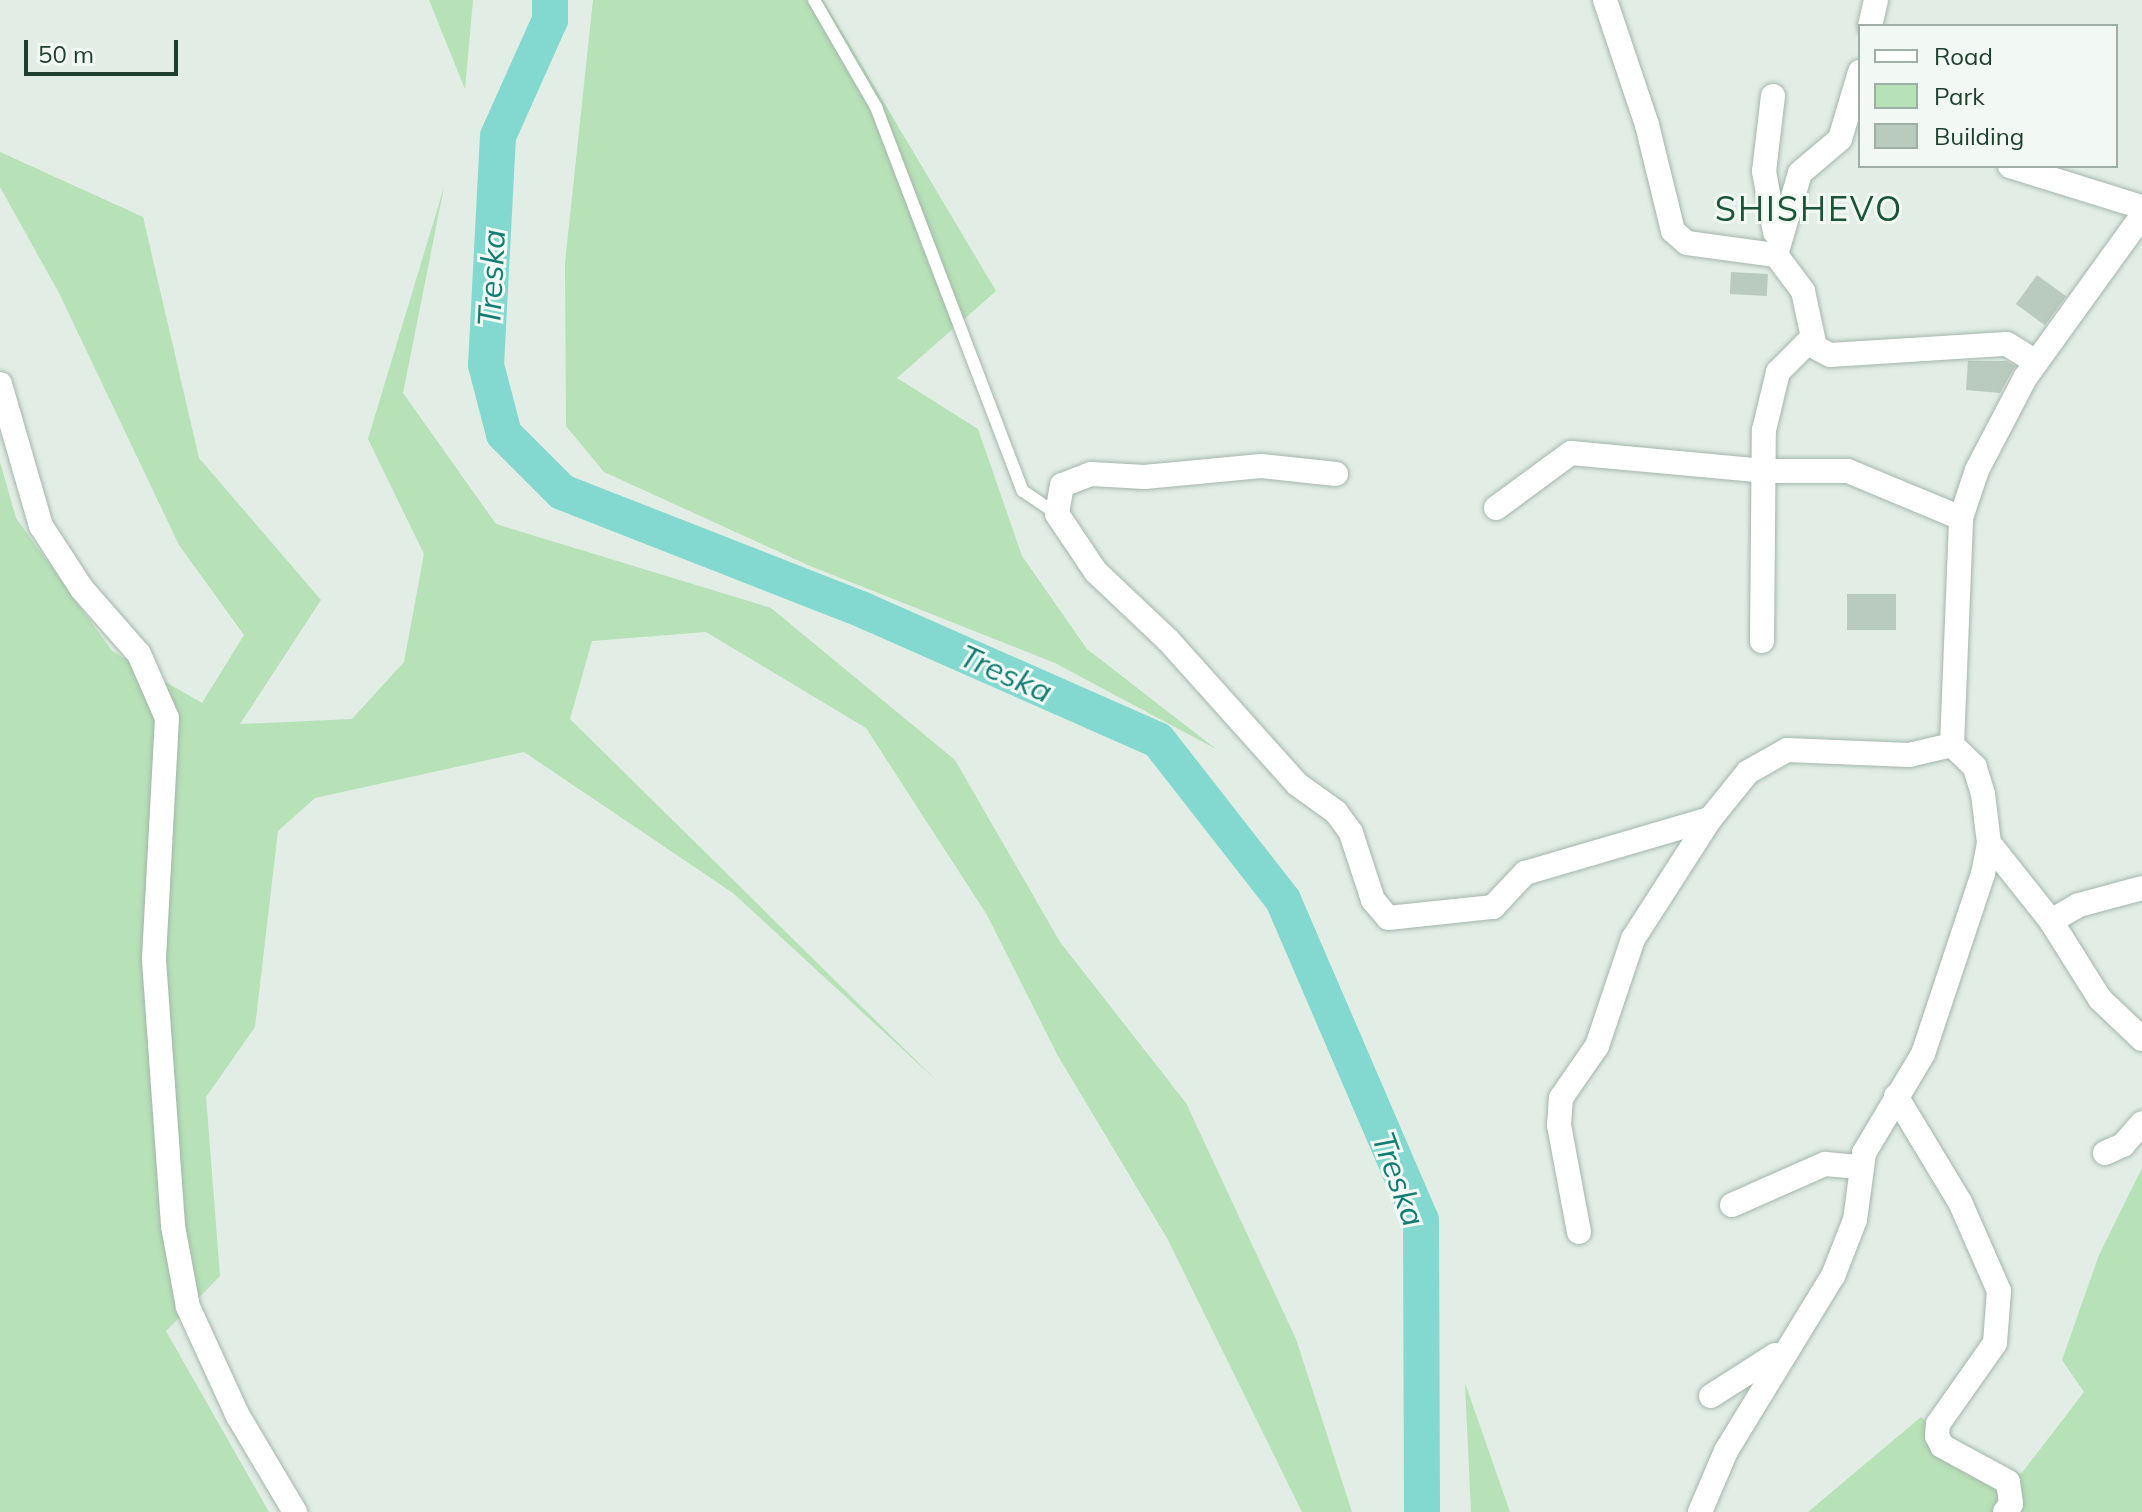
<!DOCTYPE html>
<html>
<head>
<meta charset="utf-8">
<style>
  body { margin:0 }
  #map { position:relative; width:2142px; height:1512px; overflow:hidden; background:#e1ede5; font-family:Mulish,sans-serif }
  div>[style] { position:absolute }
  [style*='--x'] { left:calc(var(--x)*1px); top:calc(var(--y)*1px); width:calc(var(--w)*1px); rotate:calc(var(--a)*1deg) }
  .green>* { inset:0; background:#b7e1b7 }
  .river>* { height:36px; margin:-18px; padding:0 18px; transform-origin:18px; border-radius:18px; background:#83d9cf }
  .building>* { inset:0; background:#b9cbbf; transform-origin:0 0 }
  .roads { filter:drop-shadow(0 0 2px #a3b6aa) drop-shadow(0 0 2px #a3b6aa) }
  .service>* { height:12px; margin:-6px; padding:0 6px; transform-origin:6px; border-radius:6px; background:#fff }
  .minor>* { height:24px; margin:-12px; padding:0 12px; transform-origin:12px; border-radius:12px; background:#fff }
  span { translate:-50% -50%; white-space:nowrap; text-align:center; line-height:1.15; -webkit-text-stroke:6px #f2f9f4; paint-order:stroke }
  .water-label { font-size:32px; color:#127d73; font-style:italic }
  .quarter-label { font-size:34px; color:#195536; letter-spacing:2px }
  .legend { position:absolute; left:1858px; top:24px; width:260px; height:144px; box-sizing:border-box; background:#f2f9f4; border:2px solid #9eafa5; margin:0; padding:10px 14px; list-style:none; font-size:24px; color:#1f402e }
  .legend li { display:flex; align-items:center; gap:16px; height:40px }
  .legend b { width:40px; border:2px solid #9eafa5 }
  .scale { position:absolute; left:24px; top:40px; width:154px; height:36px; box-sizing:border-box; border:4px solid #1f402e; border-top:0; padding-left:10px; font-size:24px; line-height:28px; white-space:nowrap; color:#1f402e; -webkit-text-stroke:6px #f2f9f4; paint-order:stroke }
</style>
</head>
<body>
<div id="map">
  <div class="green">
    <i style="clip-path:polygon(429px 0,473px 0,465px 89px)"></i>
    <i style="clip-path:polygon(593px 0,823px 0,996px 291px,897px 378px,978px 429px,1022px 556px,1087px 649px,1216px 749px,1055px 663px,810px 566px,604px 472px,566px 426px,565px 263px)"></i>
    <i style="clip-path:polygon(0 152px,143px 217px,199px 458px,321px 600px,240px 724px,352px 719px,404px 662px,424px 554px,368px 439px,444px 187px,403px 393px,496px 524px,771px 608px,955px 760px,1060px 942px,1186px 1103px,1296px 1339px,1352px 1512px,1302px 1512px,1167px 1238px,1058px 1056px,987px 915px,866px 728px,706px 632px,592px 641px,570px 719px,937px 1081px,733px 893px,524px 752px,315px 798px,278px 831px,255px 1027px,206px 1097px,220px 1276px,166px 1331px,269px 1512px,0 1512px,0 462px,16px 518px,112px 651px,202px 703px,244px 635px,179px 545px,59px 293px,0 187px)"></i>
    <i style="clip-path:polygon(2142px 1168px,2142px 1512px,1808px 1512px,1921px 1417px,1950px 1442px,2021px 1474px,2084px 1392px,2062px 1360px,2099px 1255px)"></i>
    <i style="clip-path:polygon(1465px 1383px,1510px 1512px,1471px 1512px)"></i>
  </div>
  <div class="river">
    <i style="--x:550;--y:0;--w:20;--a:90"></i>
    <i style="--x:550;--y:20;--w:127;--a:114.1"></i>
    <i style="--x:498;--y:136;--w:229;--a:93"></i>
    <i style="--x:486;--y:365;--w:71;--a:75.4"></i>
    <i style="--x:504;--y:434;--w:82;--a:45"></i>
    <i style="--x:562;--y:492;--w:323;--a:21.4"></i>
    <i style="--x:863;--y:610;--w:322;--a:23.8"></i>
    <i style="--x:1158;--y:740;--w:203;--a:52"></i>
    <i style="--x:1283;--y:900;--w:348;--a:66.7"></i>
    <i style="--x:1421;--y:1220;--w:292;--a:89.8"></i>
  </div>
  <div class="building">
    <i style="left:1731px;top:272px;width:37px;height:22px;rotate:3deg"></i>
    <i style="left:2037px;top:275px;width:36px;height:36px;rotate:36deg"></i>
    <i style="clip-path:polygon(1968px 361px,2006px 361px,2015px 366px,2000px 393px,1966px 390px)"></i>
    <i style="left:1847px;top:594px;width:49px;height:36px"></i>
  </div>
  <div class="roads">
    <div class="service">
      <i style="--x:814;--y:0;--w:124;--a:59.9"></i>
      <i style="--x:876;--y:107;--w:411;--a:69.1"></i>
      <i style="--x:1023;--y:491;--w:41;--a:34.1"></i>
    </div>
    <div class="minor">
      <i style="--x:1605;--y:0;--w:132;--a:71.4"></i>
      <i style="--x:1647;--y:125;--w:109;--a:76.2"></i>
      <i style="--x:1673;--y:231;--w:18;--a:41"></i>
      <i style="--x:1687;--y:243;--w:90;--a:7.7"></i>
      <i style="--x:1776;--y:255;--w:45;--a:53.1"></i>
      <i style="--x:1803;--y:291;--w:57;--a:77.9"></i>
      <i style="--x:1815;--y:347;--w:17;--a:28"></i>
      <i style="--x:1830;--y:355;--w:177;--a:-3.6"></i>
      <i style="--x:2007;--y:344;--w:34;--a:32"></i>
      <i style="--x:1870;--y:26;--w:27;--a:-77"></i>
      <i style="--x:1773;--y:96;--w:76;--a:96.8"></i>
      <i style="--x:1764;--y:171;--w:62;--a:79.8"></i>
      <i style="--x:2010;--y:166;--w:138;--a:17.3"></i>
      <i style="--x:1776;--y:255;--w:85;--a:-73.7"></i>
      <i style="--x:1800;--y:173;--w:52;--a:-40.4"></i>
      <i style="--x:1840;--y:139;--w:70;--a:-73.4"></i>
      <i style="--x:0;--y:384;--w:148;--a:73.9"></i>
      <i style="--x:41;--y:526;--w:75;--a:56.9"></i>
      <i style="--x:82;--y:589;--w:86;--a:48.8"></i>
      <i style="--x:139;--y:654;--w:70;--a:66.4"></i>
      <i style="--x:167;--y:718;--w:242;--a:93.1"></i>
      <i style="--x:154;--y:960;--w:267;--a:85.9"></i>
      <i style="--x:173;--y:1226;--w:82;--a:79.5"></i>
      <i style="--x:188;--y:1307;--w:120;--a:65.4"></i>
      <i style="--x:238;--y:1416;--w:112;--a:59.3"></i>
      <i style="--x:1336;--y:474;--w:75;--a:-173.9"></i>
      <i style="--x:1261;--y:466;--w:117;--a:174.6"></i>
      <i style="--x:1145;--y:477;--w:54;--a:-176.8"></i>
      <i style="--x:1091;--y:474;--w:31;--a:159"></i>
      <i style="--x:1062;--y:485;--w:29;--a:100"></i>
      <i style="--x:1057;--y:514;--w:70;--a:56.1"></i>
      <i style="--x:1096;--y:572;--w:99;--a:43.4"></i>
      <i style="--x:1168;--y:640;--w:193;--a:48.1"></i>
      <i style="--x:1297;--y:784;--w:48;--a:35.7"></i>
      <i style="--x:1336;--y:812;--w:26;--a:54"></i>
      <i style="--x:1351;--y:833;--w:71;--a:71.8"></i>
      <i style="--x:1373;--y:900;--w:23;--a:50"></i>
      <i style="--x:1388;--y:918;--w:106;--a:-6"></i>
      <i style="--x:1493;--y:907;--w:47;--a:-46.7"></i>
      <i style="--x:1525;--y:873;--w:193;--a:-16.3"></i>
      <i style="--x:1710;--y:819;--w:60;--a:-51"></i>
      <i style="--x:1748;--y:772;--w:45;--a:-29.4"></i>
      <i style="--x:1787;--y:750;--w:122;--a:2.3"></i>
      <i style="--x:1909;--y:755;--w:44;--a:-13.1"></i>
      <i style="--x:1496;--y:508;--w:93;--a:-36.3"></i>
      <i style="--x:1571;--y:453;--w:194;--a:5.3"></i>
      <i style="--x:1764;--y:471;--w:84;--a:0"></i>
      <i style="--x:1848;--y:471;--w:122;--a:22.6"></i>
      <i style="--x:1762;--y:641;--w:211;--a:-89.5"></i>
      <i style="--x:1764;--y:430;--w:60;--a:-76.4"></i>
      <i style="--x:1778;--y:372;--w:47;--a:-45"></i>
      <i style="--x:1989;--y:843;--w:100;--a:51.5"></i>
      <i style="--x:2051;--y:921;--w:92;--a:57.9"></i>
      <i style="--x:2100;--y:999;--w:58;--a:43.6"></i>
      <i style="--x:2051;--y:921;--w:32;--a:-30"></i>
      <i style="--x:2079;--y:905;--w:65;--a:-15.1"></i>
      <i style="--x:1896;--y:1096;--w:124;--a:58.9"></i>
      <i style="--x:1960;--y:1202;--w:97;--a:66.3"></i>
      <i style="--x:1999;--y:1291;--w:52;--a:94.4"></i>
      <i style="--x:1995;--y:1343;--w:99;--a:125.1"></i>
      <i style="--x:1938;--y:1424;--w:12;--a:95"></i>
      <i style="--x:1937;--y:1436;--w:11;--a:63"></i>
      <i style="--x:1942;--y:1446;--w:75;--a:28.6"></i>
      <i style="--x:2008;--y:1482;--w:22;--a:82"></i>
      <i style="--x:2011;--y:1504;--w:10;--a:127"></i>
      <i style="--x:2105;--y:1153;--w:20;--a:-24"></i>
      <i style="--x:2123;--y:1145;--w:29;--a:-49"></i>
      <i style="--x:1732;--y:1205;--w:102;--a:-23.8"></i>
      <i style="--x:1825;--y:1164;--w:34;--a:5"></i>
      <i style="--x:1579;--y:1232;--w:109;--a:-100.6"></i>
      <i style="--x:1559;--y:1125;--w:27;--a:-86"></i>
      <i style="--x:1561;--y:1098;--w:63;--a:-55.3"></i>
      <i style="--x:1597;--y:1046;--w:113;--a:-71.4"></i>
      <i style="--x:1633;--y:939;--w:143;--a:-57.3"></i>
      <i style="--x:1711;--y:1396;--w:76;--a:-32.6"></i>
      <i style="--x:1700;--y:1512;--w:66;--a:-66.9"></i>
      <i style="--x:1726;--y:1451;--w:205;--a:-58.6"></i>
      <i style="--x:1833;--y:1276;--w:60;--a:-68.6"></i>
      <i style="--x:1855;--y:1220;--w:68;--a:-82.3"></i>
      <i style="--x:1864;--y:1153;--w:115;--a:-59.2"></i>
      <i style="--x:1923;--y:1054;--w:190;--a:-71.6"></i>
      <i style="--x:1983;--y:874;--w:32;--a:-79"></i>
      <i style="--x:1989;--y:843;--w:49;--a:-97"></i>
      <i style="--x:1983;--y:794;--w:28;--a:-107"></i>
      <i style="--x:1975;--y:767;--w:32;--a:-136"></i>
      <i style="--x:1952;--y:745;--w:227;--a:-87.7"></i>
      <i style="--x:1961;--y:518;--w:51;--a:-71.6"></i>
      <i style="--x:1977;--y:470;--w:104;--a:-62.4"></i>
      <i style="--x:2025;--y:378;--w:200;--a:-54.2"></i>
    </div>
  </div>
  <div class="water-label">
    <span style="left:491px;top:278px;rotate:-87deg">Treska</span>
    <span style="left:1006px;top:673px;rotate:24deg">Treska</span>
    <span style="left:1399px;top:1179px;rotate:70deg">Treska</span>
  </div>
  <div class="quarter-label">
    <span style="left:1809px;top:209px">SHISHEVO</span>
  </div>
  <ul class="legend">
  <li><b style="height:10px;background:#fff"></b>Road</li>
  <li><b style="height:22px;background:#b7e1b7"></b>Park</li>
  <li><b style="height:22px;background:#b9cbbf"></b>Building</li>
  </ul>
  <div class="scale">50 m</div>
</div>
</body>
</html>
